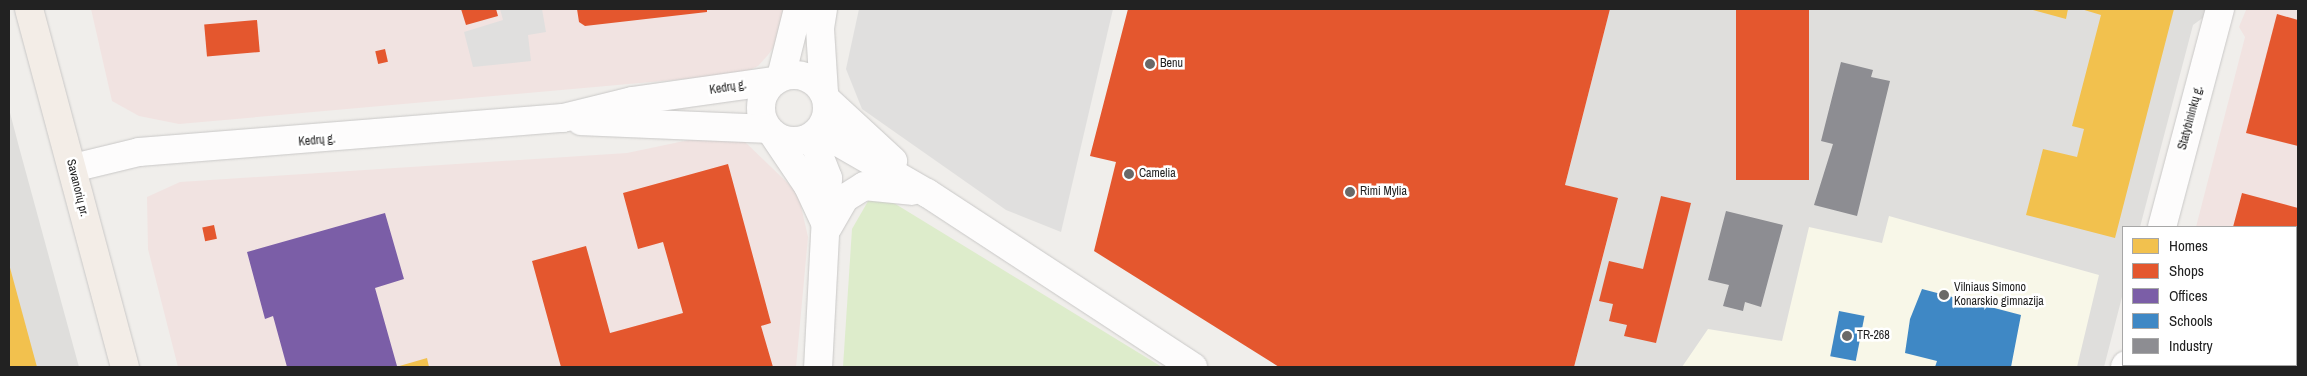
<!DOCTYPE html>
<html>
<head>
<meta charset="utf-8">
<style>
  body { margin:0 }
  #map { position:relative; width:2307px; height:376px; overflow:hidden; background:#f0eeeb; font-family:"Archivo Narrow",sans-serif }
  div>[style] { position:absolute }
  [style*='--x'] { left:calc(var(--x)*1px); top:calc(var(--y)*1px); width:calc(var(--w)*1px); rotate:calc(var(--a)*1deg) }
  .residential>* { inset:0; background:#dfdedc }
  .commercial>* { inset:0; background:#f1e3e1 }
  .education>* { inset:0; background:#f8f7e8 }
  .grass>* { inset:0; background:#ddeccb }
  .parking>* { inset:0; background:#e0dfde }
  .homes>* { inset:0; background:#f2c14e }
  .shops>* { inset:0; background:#e4572e; transform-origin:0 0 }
  .offices>* { inset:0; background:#7b5ea7 }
  .schools>* { inset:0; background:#3f88c5; transform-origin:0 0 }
  .industry>* { inset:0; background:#8d8d92 }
  .roads { filter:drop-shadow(0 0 1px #c9c8c7) drop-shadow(0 0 1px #c9c8c7) }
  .minor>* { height:28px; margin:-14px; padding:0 14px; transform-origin:14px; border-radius:14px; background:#fdfcfc }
  .minor>.ring { margin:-14px; padding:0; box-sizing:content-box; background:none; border:28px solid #fdfcfc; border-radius:50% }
  .major>* { height:28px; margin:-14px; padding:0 14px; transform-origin:14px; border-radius:14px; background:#f3ede7 }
  .dots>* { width:14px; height:14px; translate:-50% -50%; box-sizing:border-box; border:2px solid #fff; border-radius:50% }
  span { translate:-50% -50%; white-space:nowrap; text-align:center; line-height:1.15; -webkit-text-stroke:5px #fff; paint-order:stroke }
  .poi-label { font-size:12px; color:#222 }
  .left { translate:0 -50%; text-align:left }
  .street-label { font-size:12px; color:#222 }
  .frame { position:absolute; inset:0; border:10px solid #222; pointer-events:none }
  .legend { position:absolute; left:2122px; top:226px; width:175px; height:140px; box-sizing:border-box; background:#fff; border:1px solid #a7a7a7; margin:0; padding:6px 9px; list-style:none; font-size:15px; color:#222 }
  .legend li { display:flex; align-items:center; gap:10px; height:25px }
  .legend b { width:25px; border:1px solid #a7a7a7 }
</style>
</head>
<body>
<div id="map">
  <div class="residential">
    <i style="clip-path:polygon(1610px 9px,2206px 9px,2204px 17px,2193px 25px,2140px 227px,2123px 227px,2123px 293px,2104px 367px,1574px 367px,1618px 199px,1565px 185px)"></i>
    <i style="clip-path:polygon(9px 109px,19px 147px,79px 367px,9px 367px)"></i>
  </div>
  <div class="commercial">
    <i style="clip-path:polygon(91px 9px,791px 9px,783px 34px,768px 55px,758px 66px,741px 74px,179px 124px,139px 116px,112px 101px)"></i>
    <i style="clip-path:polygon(2298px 9px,2298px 367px,2160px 367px,2296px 365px,2296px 227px,2196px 227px,2245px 37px,2239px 27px,2246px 10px)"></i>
    <i style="clip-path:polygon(708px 136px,743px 140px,798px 193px,808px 237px,796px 367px,178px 367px,148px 249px,147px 197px,180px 182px,627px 153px)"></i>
  </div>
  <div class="education">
    <i style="clip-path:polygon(1889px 216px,2099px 275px,2077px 367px,1682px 367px,1708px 329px,1782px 341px,1809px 227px,1882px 243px)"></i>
  </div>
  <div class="grass">
    <i style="clip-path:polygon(871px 196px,884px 197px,1162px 367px,843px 367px,852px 229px)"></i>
  </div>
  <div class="parking">
    <i style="clip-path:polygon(500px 9px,542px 9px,546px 32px,528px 35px,531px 61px,473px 67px,464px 32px,503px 20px)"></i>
    <i style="clip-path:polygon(859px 9px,1113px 9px,1061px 232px,1006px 210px,862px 109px,846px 69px)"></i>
  </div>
  <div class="homes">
    <i style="clip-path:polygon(2029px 9px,2068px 9px,2066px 19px)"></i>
    <i style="clip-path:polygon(2081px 9px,2174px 9px,2115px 238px,2026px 215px,2043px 149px,2077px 157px,2084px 129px,2072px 126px,2101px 15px)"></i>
    <i style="clip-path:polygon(9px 264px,37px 367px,9px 367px)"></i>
    <i style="clip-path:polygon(427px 358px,429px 367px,396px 367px)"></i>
  </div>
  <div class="shops">
    <i style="clip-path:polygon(461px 9px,496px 9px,498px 16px,466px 25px)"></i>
    <i style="clip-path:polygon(577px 9px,707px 9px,707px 12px,585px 26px,579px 22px)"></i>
    <i style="clip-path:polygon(1128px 9px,1610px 9px,1565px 185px,1618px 198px,1574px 367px,1279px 367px,1094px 251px,1116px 162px,1090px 156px)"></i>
    <i style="left:1736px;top:9px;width:73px;height:171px"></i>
    <i style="clip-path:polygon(2277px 14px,2298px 20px,2298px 146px,2246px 133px)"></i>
    <i style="left:257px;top:20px;width:32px;height:53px;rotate:85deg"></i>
    <i style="left:385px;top:49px;width:13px;height:10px;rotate:77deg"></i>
    <i style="clip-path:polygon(728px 164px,771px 323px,761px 326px,773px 367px,561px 367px,532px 261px,586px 246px,610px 333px,683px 313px,663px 242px,638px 249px,623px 193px)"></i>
    <i style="clip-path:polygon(2242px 193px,2298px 208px,2298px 367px,2197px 367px,2296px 365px,2296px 227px,2233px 227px)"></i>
    <i style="clip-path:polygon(1661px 196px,1691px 203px,1656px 343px,1624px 336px,1627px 325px,1609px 321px,1613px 304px,1599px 301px,1609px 261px,1643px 269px)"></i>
    <i style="left:214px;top:225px;width:14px;height:12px;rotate:78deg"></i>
  </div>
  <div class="offices">
    <i style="clip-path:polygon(385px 213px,404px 279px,375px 288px,397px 366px,287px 367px,273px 316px,265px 319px,247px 252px)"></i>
  </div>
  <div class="schools">
    <i style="clip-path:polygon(1922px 289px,2021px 315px,2011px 367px,1935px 367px,1937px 361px,1905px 353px,1910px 319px)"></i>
    <i style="left:1839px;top:311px;width:26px;height:46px;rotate:11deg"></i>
  </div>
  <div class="industry">
    <i style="clip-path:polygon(1841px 62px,1873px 70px,1871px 77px,1890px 81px,1857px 216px,1814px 205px,1833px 144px,1821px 141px)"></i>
    <i style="clip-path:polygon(1726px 211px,1783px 225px,1761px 307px,1745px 302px,1743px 311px,1723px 306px,1729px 285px,1708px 280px)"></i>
  </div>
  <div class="roads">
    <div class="minor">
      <i style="--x:823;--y:9;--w:20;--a:99"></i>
      <i style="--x:820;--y:29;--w:64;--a:86.4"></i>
      <i class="ring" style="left:761px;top:75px;width:38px;height:38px"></i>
      <i style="--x:781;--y:77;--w:70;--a:-76"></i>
      <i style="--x:827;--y:100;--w:90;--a:42.7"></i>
      <i style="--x:581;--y:121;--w:187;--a:2.4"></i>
      <i style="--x:819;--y:131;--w:125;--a:29.9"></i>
      <i style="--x:927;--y:193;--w:318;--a:33.2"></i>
      <i style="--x:773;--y:134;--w:63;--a:56.1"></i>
      <i style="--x:808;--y:186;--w:40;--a:65"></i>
      <i style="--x:812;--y:137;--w:44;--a:68.7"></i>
      <i style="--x:828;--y:178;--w:189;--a:93"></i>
      <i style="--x:73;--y:168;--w:68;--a:-13.6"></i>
      <i style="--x:139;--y:152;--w:425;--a:-4.6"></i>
      <i style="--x:563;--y:118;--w:71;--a:-13.8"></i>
      <i style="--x:632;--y:101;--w:144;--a:-8"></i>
      <i style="--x:828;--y:227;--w:34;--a:-60"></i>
      <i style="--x:845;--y:198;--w:22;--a:-32"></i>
      <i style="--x:864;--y:186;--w:48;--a:5.9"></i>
      <i style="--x:2162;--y:227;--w:226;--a:-75.1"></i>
      <i style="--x:2125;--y:367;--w:2;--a:-63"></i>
    </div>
    <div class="major">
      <i style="--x:29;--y:9;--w:371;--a:75"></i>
    </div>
  </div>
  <div class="dots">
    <i style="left:1150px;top:64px;background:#6a6968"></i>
    <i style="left:1129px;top:174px;background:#6a6968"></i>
    <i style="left:1350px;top:192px;background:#6a6968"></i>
    <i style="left:1944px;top:295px;background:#6a6968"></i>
    <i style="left:1847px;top:336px;background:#6a6968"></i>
  </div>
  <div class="poi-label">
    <span class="left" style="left:1160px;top:64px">Benu</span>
    <span class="left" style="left:1139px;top:174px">Camelia</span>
    <span class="left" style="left:1360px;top:192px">Rimi Mylia</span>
    <span class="left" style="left:1954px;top:295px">Vilniaus Simono<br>Konarskio gimnazija</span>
    <span class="left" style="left:1857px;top:336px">TR-268</span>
  </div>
  <div class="street-label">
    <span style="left:728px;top:88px;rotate:-9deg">Kedrų g.</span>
    <span style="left:2191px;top:118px;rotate:-75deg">Statybininkų g.</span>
    <span style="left:317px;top:141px;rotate:-5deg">Kedrų g.</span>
    <span style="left:77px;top:188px;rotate:76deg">Savanorių pr.</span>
  </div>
  <div class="frame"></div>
  <ul class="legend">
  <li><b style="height:14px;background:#f2c14e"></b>Homes</li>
  <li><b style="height:14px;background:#e4572e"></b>Shops</li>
  <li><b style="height:14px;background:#7b5ea7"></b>Offices</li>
  <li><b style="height:14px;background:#3f88c5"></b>Schools</li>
  <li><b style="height:14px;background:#8d8d92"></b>Industry</li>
  </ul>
</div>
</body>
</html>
